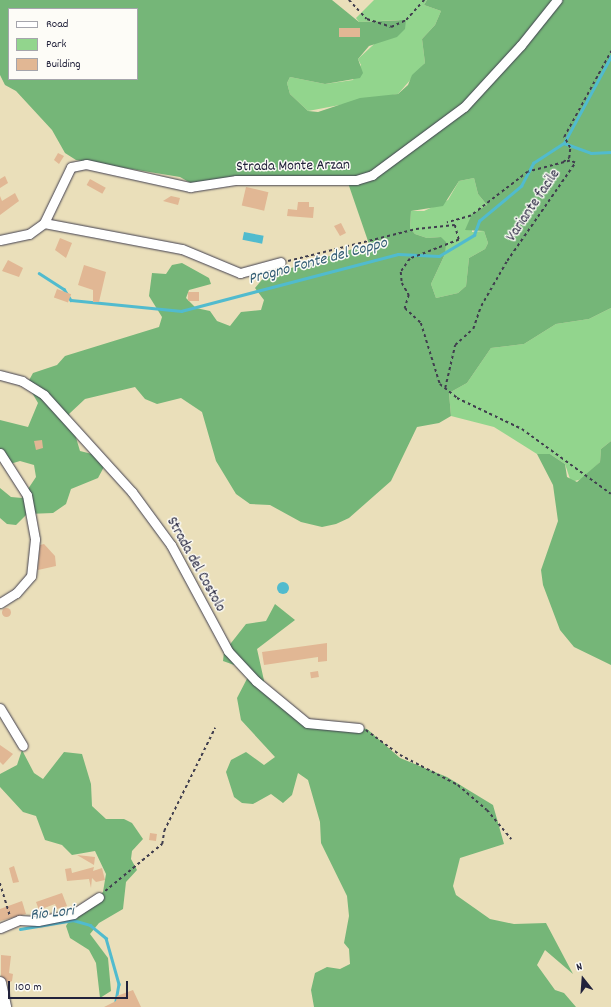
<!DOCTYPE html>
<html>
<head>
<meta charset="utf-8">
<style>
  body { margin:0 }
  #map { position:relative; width:611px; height:1007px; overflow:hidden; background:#eadfba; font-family:Dekko,sans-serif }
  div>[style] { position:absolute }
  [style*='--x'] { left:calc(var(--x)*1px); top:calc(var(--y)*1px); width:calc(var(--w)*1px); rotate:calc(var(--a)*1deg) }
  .green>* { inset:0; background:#92d58d }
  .forest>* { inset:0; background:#75b678 }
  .water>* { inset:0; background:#51bbce; transform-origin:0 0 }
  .round { border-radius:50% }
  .stream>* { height:2.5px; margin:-1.25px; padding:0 1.25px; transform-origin:1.25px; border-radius:1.25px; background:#51bbce }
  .building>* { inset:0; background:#e1b794; transform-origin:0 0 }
  .path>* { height:1.5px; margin-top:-0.75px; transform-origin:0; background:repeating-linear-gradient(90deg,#403e4e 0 3px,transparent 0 6px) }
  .roads { filter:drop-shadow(0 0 1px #403e4e) drop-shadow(0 0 1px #403e4e) }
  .minor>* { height:9px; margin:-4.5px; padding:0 4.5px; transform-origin:4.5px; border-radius:4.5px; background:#fff }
  .tertiary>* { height:12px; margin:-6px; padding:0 6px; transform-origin:6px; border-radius:6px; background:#fff }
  span { translate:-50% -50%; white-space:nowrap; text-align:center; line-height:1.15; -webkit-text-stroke:3px #fdfcf7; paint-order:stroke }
  .street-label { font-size:15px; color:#22223b }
  .water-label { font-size:16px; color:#355f76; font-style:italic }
  .legend { position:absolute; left:8px; top:8px; width:130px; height:72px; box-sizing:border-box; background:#fdfcf7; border:1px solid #a5a5ac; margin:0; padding:5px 7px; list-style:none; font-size:12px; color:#22223b }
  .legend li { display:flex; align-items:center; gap:8px; height:20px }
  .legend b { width:20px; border:1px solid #a5a5ac }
  .north { position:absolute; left:563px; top:959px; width:40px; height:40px; -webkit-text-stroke:3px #fdfcf7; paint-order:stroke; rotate:343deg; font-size:11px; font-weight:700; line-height:16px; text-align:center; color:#22223b }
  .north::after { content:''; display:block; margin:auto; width:14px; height:18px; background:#22223b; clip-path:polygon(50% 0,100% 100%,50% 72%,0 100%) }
  .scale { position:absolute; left:8px; top:981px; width:120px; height:18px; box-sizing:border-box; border:2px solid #22223b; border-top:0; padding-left:5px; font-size:12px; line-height:14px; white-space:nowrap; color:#22223b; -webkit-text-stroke:3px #fdfcf7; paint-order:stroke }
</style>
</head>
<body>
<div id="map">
  <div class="green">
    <i style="clip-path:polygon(374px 0,427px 0,424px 5px,441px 11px,435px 25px,422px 39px,425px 63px,398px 94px,308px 111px,290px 94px,287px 83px,290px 77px,325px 84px,353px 80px,361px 65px,358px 59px,400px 20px,359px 22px,356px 18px)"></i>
    <i style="clip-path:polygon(474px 178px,478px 194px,487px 205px,472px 214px,472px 232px,484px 231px,488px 243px,485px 249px,469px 258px,466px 286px,458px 293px,436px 298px,431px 284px,445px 254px,441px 237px,427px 238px,415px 234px,410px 228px,411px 211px,424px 211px,448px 200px,459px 181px)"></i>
    <i style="clip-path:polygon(611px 308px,611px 441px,601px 449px,600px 462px,582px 479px,571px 482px,565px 464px,550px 454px,537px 454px,494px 427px,451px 416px,449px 393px,467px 383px,491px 348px,524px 344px,556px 324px,589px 319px)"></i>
  </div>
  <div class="forest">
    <i style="clip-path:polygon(evenodd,0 0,332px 0,359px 22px,406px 20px,405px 29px,397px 37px,369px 46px,358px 59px,363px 73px,360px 78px,325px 84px,290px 77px,287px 83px,290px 94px,308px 111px,318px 112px,360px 98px,398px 94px,408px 85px,412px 75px,425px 63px,422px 39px,435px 25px,441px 11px,424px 5px,427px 0,611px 0,611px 308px,589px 319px,556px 324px,524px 344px,491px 348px,467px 383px,449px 393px,451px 416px,439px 423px,417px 427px,391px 481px,349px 518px,336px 524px,322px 527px,301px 522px,270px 505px,250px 504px,236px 494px,216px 461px,202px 412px,181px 398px,157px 404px,145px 399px,135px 387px,85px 399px,69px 414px,80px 451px,100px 456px,105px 465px,98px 478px,71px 489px,66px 504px,53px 513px,27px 514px,16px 525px,7px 524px,0 518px,0 488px,11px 497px,22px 498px,36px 477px,34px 465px,20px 461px,10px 464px,0 458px,0 420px,28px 427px,38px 403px,27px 384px,33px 373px,57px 365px,65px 356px,159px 327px,162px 317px,149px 296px,152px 273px,166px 274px,172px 265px,182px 263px,209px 278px,211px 284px,189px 290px,186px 298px,196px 308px,210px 311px,217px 321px,230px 326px,241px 312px,261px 310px,264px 300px,255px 288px,265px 276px,369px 244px,347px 180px,194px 185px,180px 177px,76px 160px,65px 153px,52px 130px,16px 91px,5px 85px,0 75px,0 0,9px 9px,137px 9px,137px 79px,9px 79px,9px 9px,0 0,474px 178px,478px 194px,487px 205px,472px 214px,465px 230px,484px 231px,488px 243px,485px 249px,469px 258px,466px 286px,458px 293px,436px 298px,431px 284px,445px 254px,446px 242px,441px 237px,427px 238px,415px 234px,410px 228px,411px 211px,443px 206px,459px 181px,474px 178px)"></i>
    <i style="clip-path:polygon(611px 441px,611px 665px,574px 647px,560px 630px,543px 585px,541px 570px,558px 521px,553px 485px,537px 454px,550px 454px,565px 464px,567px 477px,577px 482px,600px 462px,601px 449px)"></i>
    <i style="clip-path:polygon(275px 604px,295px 620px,257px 649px,265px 685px,306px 720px,367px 729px,400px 758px,447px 777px,493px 805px,504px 844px,460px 858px,453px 886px,456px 895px,490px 919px,514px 924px,546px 923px,573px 974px,545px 950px,537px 965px,555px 990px,564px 993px,576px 1007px,314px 1007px,311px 990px,315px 973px,327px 967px,340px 969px,350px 964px,349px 949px,344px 943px,349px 916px,347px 896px,321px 843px,320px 822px,308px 780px,298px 773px,292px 795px,283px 803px,271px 794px,253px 804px,242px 803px,234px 797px,226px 772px,231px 760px,246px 752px,264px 765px,275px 757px,241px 720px,237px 698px,251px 671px,223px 661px,224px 652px,246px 624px,266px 621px)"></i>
    <i style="clip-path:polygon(22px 750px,34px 773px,43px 779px,64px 752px,82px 754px,91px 784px,92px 806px,106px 819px,124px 819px,132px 823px,143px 839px,132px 851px,131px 859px,137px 870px,126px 882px,123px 909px,99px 923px,90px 934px,108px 958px,111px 991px,100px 998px,96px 963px,89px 950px,70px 938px,66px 926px,72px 916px,80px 915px,103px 892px,106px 874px,95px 851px,72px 855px,62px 845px,45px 840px,36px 816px,23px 812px,0 787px,0 774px,17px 765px)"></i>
  </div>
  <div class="water">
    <i style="left:244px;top:232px;width:20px;height:8px;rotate:11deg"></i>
    <i class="round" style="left:277px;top:582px;width:12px;height:12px"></i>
  </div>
  <div class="stream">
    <i style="--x:564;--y:143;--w:29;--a:20"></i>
    <i style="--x:591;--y:153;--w:20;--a:-3"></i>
    <i style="--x:39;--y:273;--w:30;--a:33"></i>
    <i style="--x:64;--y:289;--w:13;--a:58"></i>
    <i style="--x:71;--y:300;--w:111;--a:5.7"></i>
    <i style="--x:181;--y:311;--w:224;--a:-14.7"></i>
    <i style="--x:398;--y:254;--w:41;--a:2.8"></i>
    <i style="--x:439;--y:256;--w:41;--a:-31"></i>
    <i style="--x:474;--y:235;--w:15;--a:-70"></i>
    <i style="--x:479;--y:221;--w:55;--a:-39.8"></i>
    <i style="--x:521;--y:186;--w:26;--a:-62"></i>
    <i style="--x:533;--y:163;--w:37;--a:-33"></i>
    <i style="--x:564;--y:143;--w:99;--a:-61.6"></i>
    <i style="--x:20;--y:929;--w:54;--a:-9.6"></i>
    <i style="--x:73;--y:920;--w:18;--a:16"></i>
    <i style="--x:90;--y:925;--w:21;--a:39"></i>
    <i style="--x:106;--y:938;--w:48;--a:74.2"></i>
    <i style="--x:119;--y:984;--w:23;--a:100"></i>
  </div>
  <div class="building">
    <i style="left:360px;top:28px;width:9px;height:21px;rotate:90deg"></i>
    <i style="clip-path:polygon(58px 153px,64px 156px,59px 164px,54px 160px)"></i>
    <i style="clip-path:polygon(5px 176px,8px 183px,0 188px,0 179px)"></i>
    <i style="left:90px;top:179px;width:18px;height:7px;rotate:29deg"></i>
    <i style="left:246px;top:187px;width:23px;height:19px;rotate:13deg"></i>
    <i style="clip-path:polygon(15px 193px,19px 201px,0 215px,0 196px,2px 201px)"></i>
    <i style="clip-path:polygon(171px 196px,180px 198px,178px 205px,163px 201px)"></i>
    <i style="clip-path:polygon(298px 202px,309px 202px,309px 207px,314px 207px,313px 218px,287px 216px,288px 209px,297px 210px)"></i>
    <i style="clip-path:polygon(341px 223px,346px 233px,340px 236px,334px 226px)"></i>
    <i style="clip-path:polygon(60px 238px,72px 243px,66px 258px,55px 250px)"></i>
    <i style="clip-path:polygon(8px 260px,23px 268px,19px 277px,2px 271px)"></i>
    <i style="clip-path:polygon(84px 265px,106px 272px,99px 302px,93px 302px,93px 290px,78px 285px)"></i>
    <i style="left:57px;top:289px;width:15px;height:9px;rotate:20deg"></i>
    <i style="left:188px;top:292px;width:11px;height:9px"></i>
    <i style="clip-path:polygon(42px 440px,43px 448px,36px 450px,34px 441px)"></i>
    <i style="clip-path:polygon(44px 544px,55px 556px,56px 566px,38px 570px,40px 545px)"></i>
    <i class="round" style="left:1.5px;top:607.5px;width:9px;height:9px"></i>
    <i style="clip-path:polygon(327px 643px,327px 661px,318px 662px,318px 657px,264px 665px,262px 652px)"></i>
    <i style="left:318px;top:671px;width:6px;height:8px;rotate:81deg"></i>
    <i style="clip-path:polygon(0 745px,13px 754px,3px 765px,0 762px)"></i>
    <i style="left:150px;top:833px;width:7px;height:7px;rotate:8deg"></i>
    <i style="clip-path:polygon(77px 855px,95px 857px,94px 865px)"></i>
    <i style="clip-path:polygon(14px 866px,19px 882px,13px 883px,9px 868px)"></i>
    <i style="clip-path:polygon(94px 867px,93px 871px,102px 868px,105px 880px,96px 882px,92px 878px,91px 888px,89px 879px,67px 881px,65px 869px,71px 868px,72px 873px)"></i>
    <i style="clip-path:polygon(62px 893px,67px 906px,57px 909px,55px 904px,39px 910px,36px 902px)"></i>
    <i style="clip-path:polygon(22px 901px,26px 914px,0 921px,0 909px)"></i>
    <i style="clip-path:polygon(1px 955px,11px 956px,9px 973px,13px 974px,12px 981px,8px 983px,1px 976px)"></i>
    <i style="clip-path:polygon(133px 990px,141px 1007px,104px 1007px,116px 1001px,117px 996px)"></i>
  </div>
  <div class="path">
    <i style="--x:349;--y:0;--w:26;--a:47"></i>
    <i style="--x:367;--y:19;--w:25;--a:18"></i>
    <i style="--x:391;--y:27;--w:17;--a:-25"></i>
    <i style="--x:406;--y:20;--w:27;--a:-48"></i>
    <i style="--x:563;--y:162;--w:7;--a:-34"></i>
    <i style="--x:569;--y:158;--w:10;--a:-84"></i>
    <i style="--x:570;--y:148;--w:13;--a:-119"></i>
    <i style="--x:564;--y:137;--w:98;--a:-61.3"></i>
    <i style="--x:288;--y:261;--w:132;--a:-14"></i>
    <i style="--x:416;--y:229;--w:39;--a:-6"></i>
    <i style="--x:455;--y:225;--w:16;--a:75"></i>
    <i style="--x:459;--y:240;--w:53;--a:158.8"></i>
    <i style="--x:410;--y:259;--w:16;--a:125"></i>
    <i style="--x:401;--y:272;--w:11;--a:85"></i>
    <i style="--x:402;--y:283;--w:14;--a:60"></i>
    <i style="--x:409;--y:295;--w:14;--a:107"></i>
    <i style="--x:405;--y:308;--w:22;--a:43"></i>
    <i style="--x:421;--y:323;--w:64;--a:72.7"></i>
    <i style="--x:440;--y:384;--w:22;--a:39"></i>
    <i style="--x:457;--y:398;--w:72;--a:25.5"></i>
    <i style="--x:522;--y:429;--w:110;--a:36.1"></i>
    <i style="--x:445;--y:388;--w:44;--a:-76.9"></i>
    <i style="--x:455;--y:345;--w:24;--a:-42"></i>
    <i style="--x:473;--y:329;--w:24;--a:-71"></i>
    <i style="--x:481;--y:306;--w:52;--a:-60"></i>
    <i style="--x:507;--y:261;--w:119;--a:-55.2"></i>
    <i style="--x:575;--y:163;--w:5;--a:-158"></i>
    <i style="--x:570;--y:161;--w:43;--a:165.3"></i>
    <i style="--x:528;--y:172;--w:72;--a:142.3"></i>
    <i style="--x:471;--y:216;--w:25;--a:164"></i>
    <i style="--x:366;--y:730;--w:42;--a:36.3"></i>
    <i style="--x:400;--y:755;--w:65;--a:27.3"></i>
    <i style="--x:458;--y:785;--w:38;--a:41"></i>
    <i style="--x:487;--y:810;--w:38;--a:50"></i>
    <i style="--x:0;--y:883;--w:34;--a:73"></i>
    <i style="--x:105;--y:891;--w:74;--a:-39.5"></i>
    <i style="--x:162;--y:844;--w:13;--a:-81"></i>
    <i style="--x:164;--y:831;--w:115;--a:-63.7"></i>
  </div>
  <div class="roads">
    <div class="minor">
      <i style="--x:44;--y:223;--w:140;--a:10.7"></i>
      <i style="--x:182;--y:249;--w:63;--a:22.5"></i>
      <i style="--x:240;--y:273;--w:42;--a:-15"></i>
      <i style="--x:0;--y:240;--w:30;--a:-12"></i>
      <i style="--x:29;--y:234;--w:19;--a:-36"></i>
      <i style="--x:44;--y:223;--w:62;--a:-64.3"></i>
      <i style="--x:71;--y:167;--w:15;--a:-11"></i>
      <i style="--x:86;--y:164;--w:107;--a:12.5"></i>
      <i style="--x:190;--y:187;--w:47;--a:-8.7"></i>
      <i style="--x:236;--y:180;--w:120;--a:0"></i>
      <i style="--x:356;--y:180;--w:17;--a:-17"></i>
      <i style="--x:372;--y:175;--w:114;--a:-36.5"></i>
      <i style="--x:464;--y:107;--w:84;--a:-47.4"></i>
      <i style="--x:521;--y:45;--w:58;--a:-51.3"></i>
      <i style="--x:0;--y:375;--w:23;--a:15"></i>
      <i style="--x:22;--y:381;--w:26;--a:32"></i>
      <i style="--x:44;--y:395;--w:131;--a:47.8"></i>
      <i style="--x:132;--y:492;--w:66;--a:53.7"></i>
      <i style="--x:171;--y:545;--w:120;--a:61.7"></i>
      <i style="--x:228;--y:651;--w:41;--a:47"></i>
      <i style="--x:256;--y:681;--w:66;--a:39.5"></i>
      <i style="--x:307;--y:723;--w:52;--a:5.5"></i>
      <i style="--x:0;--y:453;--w:50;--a:57.3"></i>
      <i style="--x:27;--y:495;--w:45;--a:79.7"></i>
      <i style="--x:35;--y:539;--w:37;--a:96"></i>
      <i style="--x:31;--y:576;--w:23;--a:131"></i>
      <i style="--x:16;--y:593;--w:19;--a:148"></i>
      <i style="--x:0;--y:708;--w:44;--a:58.8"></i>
      <i style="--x:0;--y:928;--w:21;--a:-23"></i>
      <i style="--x:19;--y:920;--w:19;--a:3"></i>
      <i style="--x:38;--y:921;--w:36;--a:-11"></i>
      <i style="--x:73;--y:914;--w:31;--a:-33"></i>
    </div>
    <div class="tertiary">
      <i style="--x:0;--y:983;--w:25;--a:78"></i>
    </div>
  </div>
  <div class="street-label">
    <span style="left:293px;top:167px;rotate:-1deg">Strada Monte Arzan</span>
    <span style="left:534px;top:206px;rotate:-56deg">Variante facile</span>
    <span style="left:195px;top:565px;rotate:61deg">Strada del Costolo</span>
  </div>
  <div class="water-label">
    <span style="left:318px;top:262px;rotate:-15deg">Progno Fonte del Coppo</span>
    <span style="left:52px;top:914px;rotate:-6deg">Rio Lori</span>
  </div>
  <ul class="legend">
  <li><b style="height:5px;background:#fff"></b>Road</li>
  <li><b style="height:11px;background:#92d58d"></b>Park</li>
  <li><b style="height:11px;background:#e1b794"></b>Building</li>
  </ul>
  <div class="north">N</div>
  <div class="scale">100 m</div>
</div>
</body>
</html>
